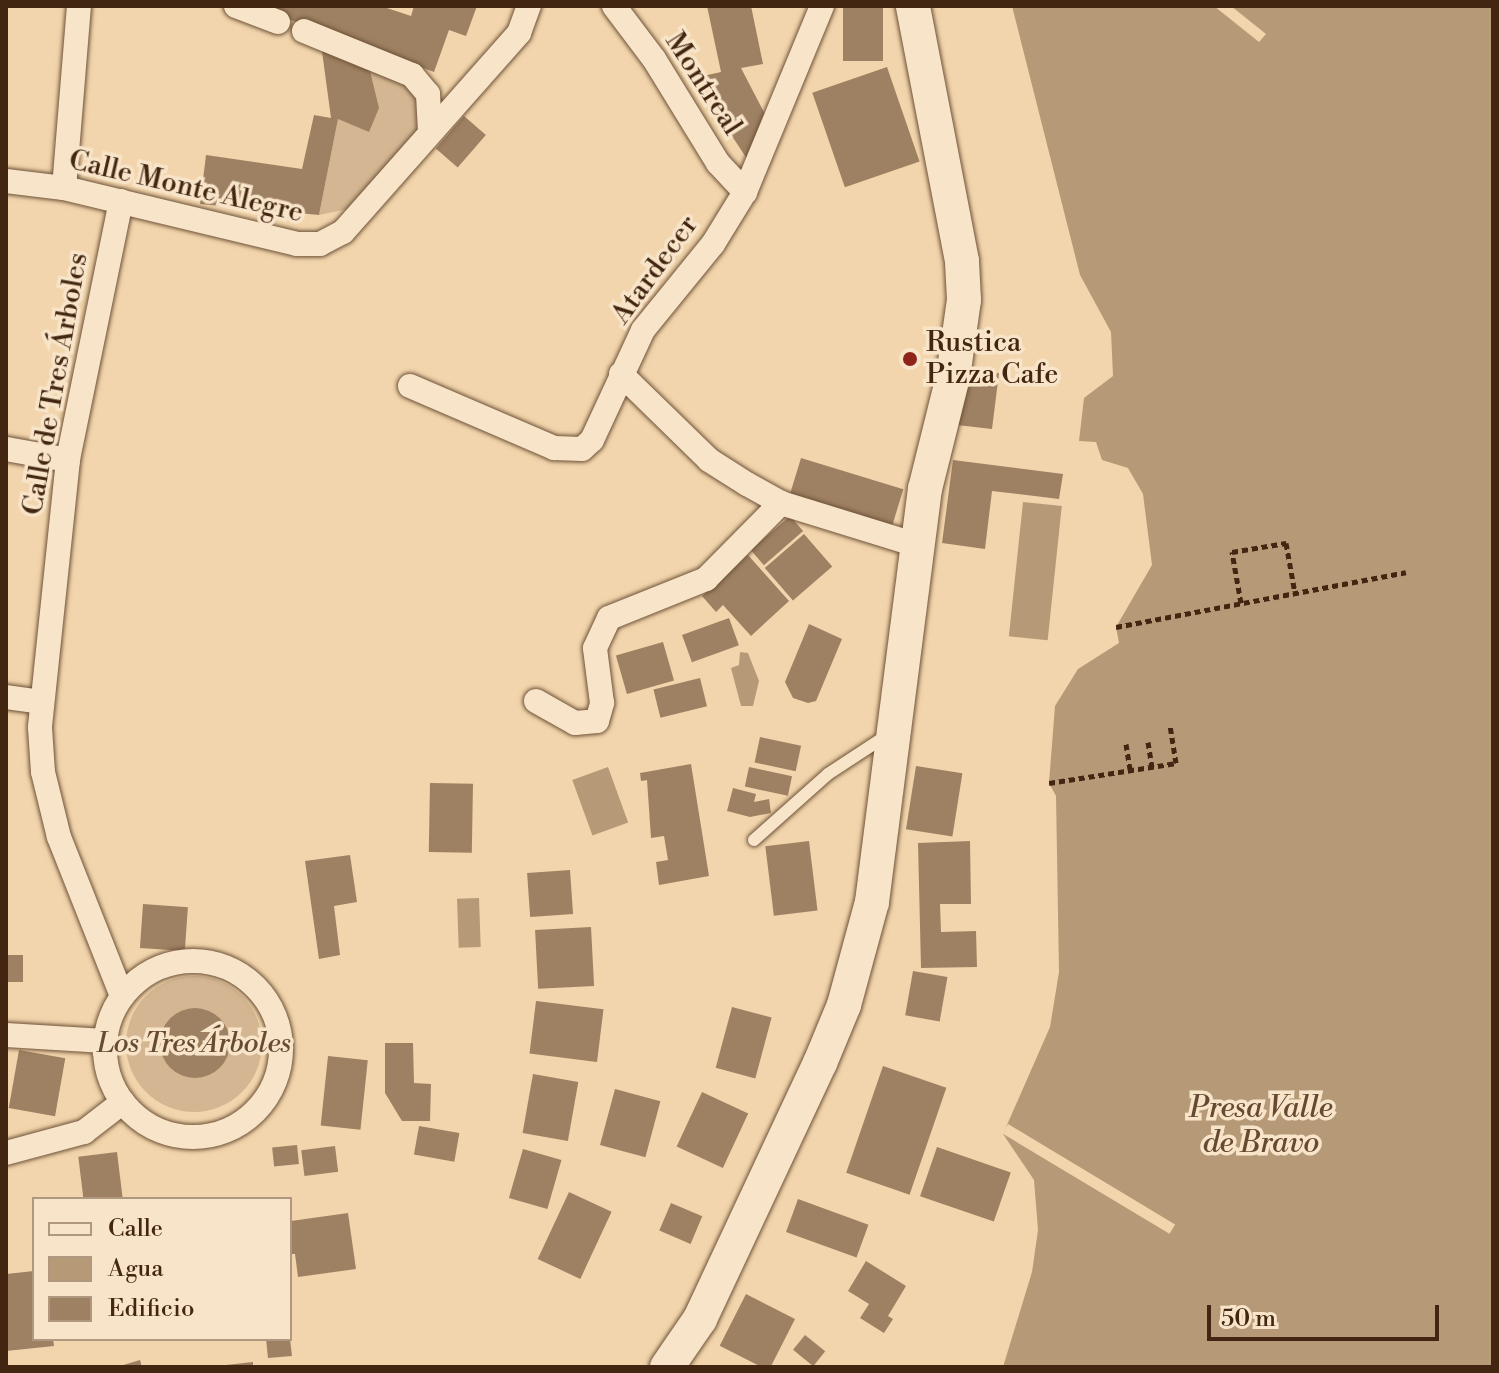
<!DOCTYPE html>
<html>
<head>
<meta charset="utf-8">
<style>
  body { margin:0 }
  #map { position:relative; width:1499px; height:1373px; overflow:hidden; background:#f2d5ac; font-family:"Libre Bodoni",serif }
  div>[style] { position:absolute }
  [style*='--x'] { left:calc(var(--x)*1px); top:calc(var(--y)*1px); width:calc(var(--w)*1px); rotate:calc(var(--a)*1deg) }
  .green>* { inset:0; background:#d4b792 }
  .round { border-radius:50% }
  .water>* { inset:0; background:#b69a77; transform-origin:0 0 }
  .pier>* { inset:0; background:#f2d5ac; transform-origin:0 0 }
  .building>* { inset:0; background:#9e8162; transform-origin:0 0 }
  .path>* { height:5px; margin-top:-2.5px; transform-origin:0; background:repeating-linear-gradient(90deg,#422611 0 6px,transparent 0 10px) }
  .roads { filter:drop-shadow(0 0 2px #6e5238) drop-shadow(0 0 2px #6e5238) }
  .lane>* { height:12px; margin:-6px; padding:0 6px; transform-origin:6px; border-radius:6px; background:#f7e4c9 }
  .street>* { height:24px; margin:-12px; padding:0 12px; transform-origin:12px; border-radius:12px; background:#f7e4c9 }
  .street>.ring { margin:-12px; padding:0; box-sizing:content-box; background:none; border:24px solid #f7e4c9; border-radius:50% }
  .secondary>* { height:34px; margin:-17px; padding:0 17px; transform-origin:17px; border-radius:17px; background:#f7e4c9 }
  .dots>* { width:22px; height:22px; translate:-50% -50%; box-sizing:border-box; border:4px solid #f7e4c9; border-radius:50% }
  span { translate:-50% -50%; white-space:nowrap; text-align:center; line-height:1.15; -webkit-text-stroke:7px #f7e4c9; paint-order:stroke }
  .street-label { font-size:28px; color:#422611 }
  .poi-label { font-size:28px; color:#422611 }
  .left { translate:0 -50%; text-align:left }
  .park-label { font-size:28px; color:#664a31; font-style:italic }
  .water-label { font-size:30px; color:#654930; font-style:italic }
  .frame { position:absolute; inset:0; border:8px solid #422611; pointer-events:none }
  .legend { position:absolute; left:32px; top:1197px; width:260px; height:144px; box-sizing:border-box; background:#f7e4c9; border:2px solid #af987f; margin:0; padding:10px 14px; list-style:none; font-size:24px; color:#422611 }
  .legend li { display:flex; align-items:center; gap:16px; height:40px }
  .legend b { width:40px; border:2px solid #af987f }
  .scale { position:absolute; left:1207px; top:1305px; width:232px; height:36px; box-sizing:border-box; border:4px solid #422611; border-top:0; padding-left:10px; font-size:24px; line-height:28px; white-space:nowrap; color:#422611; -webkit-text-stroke:6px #f7e4c9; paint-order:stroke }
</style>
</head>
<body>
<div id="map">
  <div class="green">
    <i style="clip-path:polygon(368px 63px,411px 86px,422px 113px,417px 133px,353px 208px,319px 215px,338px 119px,369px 131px)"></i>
    <i class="round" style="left:126px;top:976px;width:136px;height:136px"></i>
  </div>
  <div class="water">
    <i style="clip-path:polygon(1012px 6px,1493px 6px,1493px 1367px,1003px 1367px,1032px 1272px,1038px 1230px,1034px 1180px,1003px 1134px,1050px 1027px,1059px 972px,1056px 796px,1049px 783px,1055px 706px,1078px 669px,1119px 643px,1116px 627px,1152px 565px,1143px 494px,1128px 468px,1102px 460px,1096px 442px,1079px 441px,1084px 398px,1113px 376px,1111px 332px,1080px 275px)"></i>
    <i style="left:1023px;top:502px;width:39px;height:135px;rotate:6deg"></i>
    <i style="clip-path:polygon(740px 652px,748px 653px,759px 681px,753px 706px,741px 706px,731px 668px,739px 665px)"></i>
    <i style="left:608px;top:767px;width:59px;height:38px;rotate:70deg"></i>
    <i style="left:479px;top:898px;width:49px;height:22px;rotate:88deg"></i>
  </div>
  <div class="pier">
    <i style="clip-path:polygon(1214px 6px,1231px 6px,1266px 34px,1259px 42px)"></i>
    <i style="left:1008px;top:1124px;width:195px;height:11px;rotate:31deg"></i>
  </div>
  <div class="building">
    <i style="clip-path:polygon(252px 6px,381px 6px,411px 16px,414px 6px,477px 6px,466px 36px,449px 30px,434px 72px)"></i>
    <i style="clip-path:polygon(707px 6px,751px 6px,763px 64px,741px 68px,768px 120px,749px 162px,694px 78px,721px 72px)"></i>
    <i style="left:843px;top:6px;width:40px;height:55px"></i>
    <i style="clip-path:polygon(321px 44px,368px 63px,379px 108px,369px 132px,338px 119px,319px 215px,200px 204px,206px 155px,302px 169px,314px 115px,331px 118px)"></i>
    <i style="left:887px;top:67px;width:100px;height:79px;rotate:71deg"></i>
    <i style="left:464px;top:116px;width:29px;height:43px;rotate:41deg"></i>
    <i style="clip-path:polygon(999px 373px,992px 429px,957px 425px,963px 379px)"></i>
    <i style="left:801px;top:458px;width:107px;height:42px;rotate:17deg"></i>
    <i style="clip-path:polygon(953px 460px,1063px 474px,1059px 499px,992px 491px,985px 549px,942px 543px)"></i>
    <i style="left:790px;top:516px;width:20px;height:52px;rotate:49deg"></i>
    <i style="left:804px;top:534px;width:43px;height:52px;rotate:49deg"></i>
    <i style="clip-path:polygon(748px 555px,789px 601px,751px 636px,723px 605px,716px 612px,702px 596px)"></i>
    <i style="left:729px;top:618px;width:29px;height:50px;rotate:70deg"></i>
    <i style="clip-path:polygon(809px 624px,842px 639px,816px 701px,808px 703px,793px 698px,785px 682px)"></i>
    <i style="left:663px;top:642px;width:40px;height:49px;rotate:74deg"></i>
    <i style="left:700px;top:678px;width:29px;height:48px;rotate:76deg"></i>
    <i style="left:760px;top:737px;width:42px;height:26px;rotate:12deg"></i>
    <i style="clip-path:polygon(691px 764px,709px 876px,659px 885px,656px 862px,668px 860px,664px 836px,651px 838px,647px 780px,641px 781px,640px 773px)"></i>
    <i style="left:916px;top:766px;width:47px;height:64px;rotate:9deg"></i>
    <i style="left:749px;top:767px;width:44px;height:20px;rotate:12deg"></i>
    <i style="left:430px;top:783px;width:43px;height:69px;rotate:1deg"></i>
    <i style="clip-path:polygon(733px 788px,756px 794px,754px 802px,769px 799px,771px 813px,750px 817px,727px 811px)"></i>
    <i style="left:809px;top:841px;width:70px;height:44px;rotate:83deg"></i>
    <i style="clip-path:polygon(970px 841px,971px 904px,940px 904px,941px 932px,976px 931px,977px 967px,921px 968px,918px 843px)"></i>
    <i style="clip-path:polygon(350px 855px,357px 902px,334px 906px,340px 955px,319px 959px,305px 861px)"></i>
    <i style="left:570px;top:870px;width:44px;height:43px;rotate:86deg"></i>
    <i style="left:143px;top:904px;width:45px;height:44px;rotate:4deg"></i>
    <i style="left:591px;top:927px;width:59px;height:56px;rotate:87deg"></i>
    <i style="left:6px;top:955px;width:17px;height:27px"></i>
    <i style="left:913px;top:971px;width:35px;height:45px;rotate:10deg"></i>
    <i style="left:536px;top:1001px;width:68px;height:53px;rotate:7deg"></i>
    <i style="left:732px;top:1007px;width:41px;height:63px;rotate:15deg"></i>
    <i class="round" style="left:160px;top:1008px;width:70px;height:70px"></i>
    <i style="clip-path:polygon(385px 1043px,413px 1043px,414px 1083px,431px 1084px,430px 1121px,402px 1121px,385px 1093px)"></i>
    <i style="left:19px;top:1050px;width:47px;height:59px;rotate:10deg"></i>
    <i style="left:328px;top:1056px;width:40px;height:70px;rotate:6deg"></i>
    <i style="left:883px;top:1066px;width:67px;height:113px;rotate:19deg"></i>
    <i style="left:533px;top:1074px;width:46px;height:60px;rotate:10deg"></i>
    <i style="left:615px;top:1089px;width:47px;height:58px;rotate:15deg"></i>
    <i style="left:702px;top:1092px;width:51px;height:60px;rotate:25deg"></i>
    <i style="left:419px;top:1126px;width:41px;height:29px;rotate:10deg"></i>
    <i style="left:297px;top:1145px;width:19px;height:25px;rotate:84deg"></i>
    <i style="left:335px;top:1146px;width:26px;height:34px;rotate:83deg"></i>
    <i style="left:937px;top:1147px;width:78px;height:52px;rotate:19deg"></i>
    <i style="left:523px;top:1149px;width:40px;height:51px;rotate:16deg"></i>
    <i style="left:117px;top:1152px;width:47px;height:39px;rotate:83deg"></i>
    <i style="left:569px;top:1192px;width:47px;height:74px;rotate:25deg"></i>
    <i style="left:798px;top:1199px;width:75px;height:35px;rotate:20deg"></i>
    <i style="left:671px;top:1203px;width:34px;height:30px;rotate:23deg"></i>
    <i style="clip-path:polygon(348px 1213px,356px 1269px,298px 1277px,295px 1254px,290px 1254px,291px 1221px)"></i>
    <i style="clip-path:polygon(866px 1261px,906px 1286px,888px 1316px,893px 1319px,884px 1333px,860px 1318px,869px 1304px,848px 1291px)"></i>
    <i style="clip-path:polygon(34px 1271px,34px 1339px,53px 1339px,54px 1346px,6px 1351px,6px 1274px)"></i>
    <i style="left:746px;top:1294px;width:55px;height:58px;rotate:27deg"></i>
    <i style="left:805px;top:1335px;width:26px;height:19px;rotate:39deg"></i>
    <i style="clip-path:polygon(266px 1339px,290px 1339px,292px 1356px,268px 1358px)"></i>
    <i style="clip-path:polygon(140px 1360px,142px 1367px,121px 1367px,120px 1366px)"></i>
    <i style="clip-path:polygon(253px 1362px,253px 1367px,226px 1367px,226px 1365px)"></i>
  </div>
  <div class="path">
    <i style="--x:1241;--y:603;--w:52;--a:-100"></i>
    <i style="--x:1232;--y:552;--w:55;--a:-9.5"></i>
    <i style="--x:1286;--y:543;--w:51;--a:79.8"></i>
    <i style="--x:1116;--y:627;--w:295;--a:-10.7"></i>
    <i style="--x:1148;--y:742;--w:25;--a:81"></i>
    <i style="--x:1126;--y:744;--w:26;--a:81"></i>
    <i style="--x:1049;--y:783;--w:129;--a:-8.9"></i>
    <i style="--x:1176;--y:763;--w:37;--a:-99"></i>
  </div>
  <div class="roads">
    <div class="lane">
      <i style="--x:754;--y:840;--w:99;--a:-41.7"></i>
      <i style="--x:828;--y:774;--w:73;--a:-33.3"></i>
    </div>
    <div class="street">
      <i style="--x:236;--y:6;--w:45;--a:20.9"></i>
      <i style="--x:614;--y:6;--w:66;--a:53"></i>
      <i style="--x:654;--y:59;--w:122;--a:58.4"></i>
      <i style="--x:718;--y:163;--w:40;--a:47"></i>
      <i style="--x:304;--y:31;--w:117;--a:22.2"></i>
      <i style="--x:412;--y:75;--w:25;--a:50"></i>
      <i style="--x:428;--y:94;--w:35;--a:87"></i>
      <i style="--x:6;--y:181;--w:58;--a:6.9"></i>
      <i style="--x:64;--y:188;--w:240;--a:13.5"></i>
      <i style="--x:297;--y:244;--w:23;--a:0"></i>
      <i style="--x:320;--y:244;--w:26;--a:-28"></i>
      <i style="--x:343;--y:232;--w:266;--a:-48.5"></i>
      <i style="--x:519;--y:33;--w:29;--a:-70"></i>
      <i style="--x:64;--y:188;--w:183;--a:-85.3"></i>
      <i style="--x:121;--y:201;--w:264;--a:101.6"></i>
      <i style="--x:68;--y:460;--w:269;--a:96"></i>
      <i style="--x:40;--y:728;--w:44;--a:86.1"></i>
      <i style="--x:43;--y:772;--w:67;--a:76.2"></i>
      <i style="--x:59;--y:837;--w:171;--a:68.4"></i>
      <i style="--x:621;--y:374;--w:123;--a:44.3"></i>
      <i style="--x:709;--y:460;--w:45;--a:32.3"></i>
      <i style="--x:747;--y:484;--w:39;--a:29"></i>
      <i style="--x:781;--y:503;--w:142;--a:17.2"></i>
      <i style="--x:410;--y:386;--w:157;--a:23.3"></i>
      <i style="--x:554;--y:448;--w:28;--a:2"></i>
      <i style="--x:582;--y:449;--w:13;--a:-42"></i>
      <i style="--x:592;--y:440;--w:121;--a:-65.1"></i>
      <i style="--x:643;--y:330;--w:111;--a:-50.9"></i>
      <i style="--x:713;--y:244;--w:61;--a:-58.4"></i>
      <i style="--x:745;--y:192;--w:201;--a:-67.5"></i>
      <i style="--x:6;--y:449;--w:63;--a:10.1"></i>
      <i style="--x:6;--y:697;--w:36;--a:8"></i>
      <i style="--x:536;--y:701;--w:45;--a:29.4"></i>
      <i style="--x:575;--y:723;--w:22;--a:-5"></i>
      <i style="--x:597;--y:721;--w:19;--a:-74"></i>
      <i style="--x:602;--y:703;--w:55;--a:-97.3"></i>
      <i style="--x:595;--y:648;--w:33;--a:-65"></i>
      <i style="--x:609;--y:618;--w:105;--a:-21.9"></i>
      <i style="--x:706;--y:579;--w:107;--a:-45.4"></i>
      <i class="ring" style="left:105px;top:961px;width:152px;height:152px"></i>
      <i style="--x:6;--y:1035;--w:99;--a:3.5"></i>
      <i style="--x:6;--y:1153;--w:81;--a:-15.1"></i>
      <i style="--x:84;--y:1132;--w:49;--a:-37.6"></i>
    </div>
    <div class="secondary">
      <i style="--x:667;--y:1367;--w:58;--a:-55.5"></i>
      <i style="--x:700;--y:1319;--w:283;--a:-64.9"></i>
      <i style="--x:820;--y:1063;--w:63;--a:-67.5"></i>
      <i style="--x:844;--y:1005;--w:107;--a:-74.8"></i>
      <i style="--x:872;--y:902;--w:416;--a:-82.7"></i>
      <i style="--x:925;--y:489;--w:115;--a:-76"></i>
      <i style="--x:953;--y:377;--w:78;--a:-81.9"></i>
      <i style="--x:964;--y:300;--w:39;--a:-93"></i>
      <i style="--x:962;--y:261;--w:260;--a:-100.9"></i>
    </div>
  </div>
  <div class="dots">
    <i style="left:910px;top:359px;background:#8f2418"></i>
  </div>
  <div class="street-label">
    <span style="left:703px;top:84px;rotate:57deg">Montreal</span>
    <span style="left:186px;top:187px;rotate:13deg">Calle Monte Alegre</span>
    <span style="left:655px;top:270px;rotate:-54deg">Atardecer</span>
    <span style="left:56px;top:384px;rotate:-80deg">Calle de Tres Árboles</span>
  </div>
  <div class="poi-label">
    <span class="left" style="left:926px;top:359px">Rustica<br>Pizza Cafe</span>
  </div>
  <div class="park-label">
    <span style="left:194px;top:1044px">Los Tres Árboles</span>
  </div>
  <div class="water-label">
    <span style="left:1261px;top:1125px">Presa Valle<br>de Bravo</span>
  </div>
  <div class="frame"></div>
  <ul class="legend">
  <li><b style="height:10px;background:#f7e4c9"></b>Calle</li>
  <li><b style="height:22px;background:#b69a77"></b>Agua</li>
  <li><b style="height:22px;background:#9e8162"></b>Edificio</li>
  </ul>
  <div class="scale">50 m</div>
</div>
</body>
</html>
